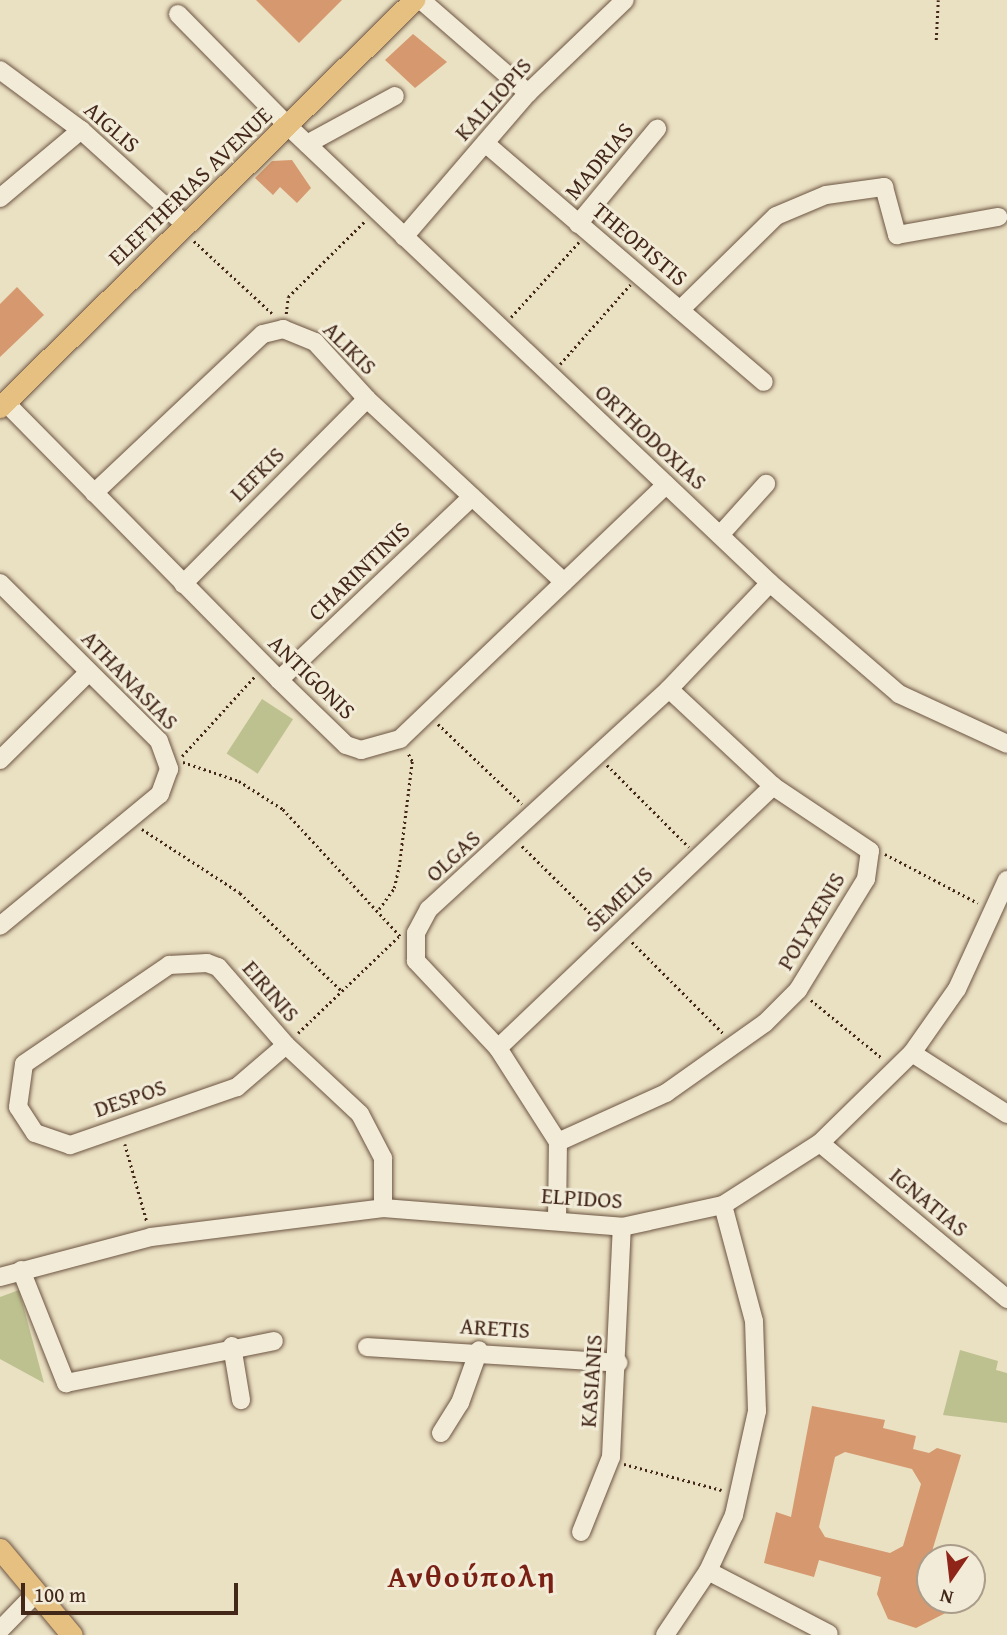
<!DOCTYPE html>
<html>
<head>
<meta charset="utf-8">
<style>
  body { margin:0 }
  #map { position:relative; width:1007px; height:1635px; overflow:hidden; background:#eae0c2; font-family:"Gentium Book Plus",serif }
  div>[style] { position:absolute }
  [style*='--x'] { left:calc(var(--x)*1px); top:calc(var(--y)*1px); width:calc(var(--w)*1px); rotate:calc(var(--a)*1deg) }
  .green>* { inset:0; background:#bdc18f; transform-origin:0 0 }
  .building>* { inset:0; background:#d5986f }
  .path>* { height:2.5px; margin-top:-1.25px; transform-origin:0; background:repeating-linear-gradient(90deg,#432719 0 2px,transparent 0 5.5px) }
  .roads { filter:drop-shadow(0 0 2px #6d5543) drop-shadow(0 0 2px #6d5543) }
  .minor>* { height:18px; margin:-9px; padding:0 9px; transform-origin:9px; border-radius:9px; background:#f1ebd7 }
  .major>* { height:21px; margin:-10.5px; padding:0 10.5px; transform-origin:10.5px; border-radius:10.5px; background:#e5c081 }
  span { translate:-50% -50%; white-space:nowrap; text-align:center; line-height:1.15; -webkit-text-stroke:6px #f1ebd7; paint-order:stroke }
  .street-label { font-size:23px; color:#432719 }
  .district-label { font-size:30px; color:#7a1f14; font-weight:700; letter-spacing:2px }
  .north { position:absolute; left:916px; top:1544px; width:70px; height:70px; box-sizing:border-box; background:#f1ebd7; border:2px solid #ab9d8b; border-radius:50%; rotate:194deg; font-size:19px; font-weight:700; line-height:28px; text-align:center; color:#432719 }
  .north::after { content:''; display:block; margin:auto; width:24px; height:32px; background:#8f2418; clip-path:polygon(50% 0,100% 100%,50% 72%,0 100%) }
  .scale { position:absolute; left:21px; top:1583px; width:217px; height:32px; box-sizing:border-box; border:4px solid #432719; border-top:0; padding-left:9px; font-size:21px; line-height:24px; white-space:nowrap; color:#432719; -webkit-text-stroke:5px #f1ebd7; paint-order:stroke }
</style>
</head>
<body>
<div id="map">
  <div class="green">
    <i style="left:262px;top:699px;width:37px;height:65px;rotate:33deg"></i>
    <i style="clip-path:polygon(19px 1290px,44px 1383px,0 1359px,0 1297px)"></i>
    <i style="clip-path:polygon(960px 1350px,998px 1361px,996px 1370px,1007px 1373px,1007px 1423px,943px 1415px)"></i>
  </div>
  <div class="building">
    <i style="clip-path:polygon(256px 0,342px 0,299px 43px)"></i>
    <i style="clip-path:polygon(413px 34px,447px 62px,415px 88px,385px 60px)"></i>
    <i style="clip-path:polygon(292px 160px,311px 188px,297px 203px,280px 187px,273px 195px,255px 178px,272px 161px)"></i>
    <i style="clip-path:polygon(17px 287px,44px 315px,0 357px,0 304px)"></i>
    <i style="clip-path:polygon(evenodd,812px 1406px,885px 1420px,883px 1428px,916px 1436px,913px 1449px,929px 1453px,937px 1448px,961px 1455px,930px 1558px,930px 1600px,971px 1600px,916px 1628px,888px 1619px,877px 1594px,881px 1577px,819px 1560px,814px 1577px,764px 1563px,776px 1512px,791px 1517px,812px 1406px,845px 1452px,912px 1469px,921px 1484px,903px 1546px,890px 1553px,825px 1537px,819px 1527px,835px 1457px,845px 1452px)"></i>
  </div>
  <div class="path">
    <i style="--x:936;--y:40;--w:40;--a:-87.1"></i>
    <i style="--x:194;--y:241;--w:109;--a:42.8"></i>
    <i style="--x:286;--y:314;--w:17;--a:-83"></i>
    <i style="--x:288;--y:297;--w:110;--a:-44.6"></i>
    <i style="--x:511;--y:317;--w:101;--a:-47.8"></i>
    <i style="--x:560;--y:364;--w:106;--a:-48.5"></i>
    <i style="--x:438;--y:724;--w:116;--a:43.6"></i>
    <i style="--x:182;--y:756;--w:108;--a:-47.6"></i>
    <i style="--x:183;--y:762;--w:59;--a:18.7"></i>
    <i style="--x:239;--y:781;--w:52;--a:32.5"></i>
    <i style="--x:283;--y:809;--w:173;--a:47.3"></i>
    <i style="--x:607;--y:765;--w:116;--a:45"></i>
    <i style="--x:142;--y:829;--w:117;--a:33.1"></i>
    <i style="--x:240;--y:893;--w:141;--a:43.9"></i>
    <i style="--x:522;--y:846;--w:112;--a:44.6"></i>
    <i style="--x:885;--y:854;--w:105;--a:27.8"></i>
    <i style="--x:379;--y:909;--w:26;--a:-54"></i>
    <i style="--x:394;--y:888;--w:22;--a:-77"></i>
    <i style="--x:399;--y:867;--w:107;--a:-83"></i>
    <i style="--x:412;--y:761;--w:10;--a:-119"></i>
    <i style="--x:632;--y:942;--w:130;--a:45"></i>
    <i style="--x:811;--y:1000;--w:92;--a:39.2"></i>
    <i style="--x:298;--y:1033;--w:140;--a:-43.8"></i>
    <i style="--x:125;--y:1144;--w:81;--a:74.2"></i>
    <i style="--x:624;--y:1464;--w:101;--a:14.9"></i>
  </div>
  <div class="roads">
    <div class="minor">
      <i style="--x:421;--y:0;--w:142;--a:41"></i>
      <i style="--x:178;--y:14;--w:158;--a:45.5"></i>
      <i style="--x:289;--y:127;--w:663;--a:43.47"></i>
      <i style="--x:770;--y:583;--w:170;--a:40.7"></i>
      <i style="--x:899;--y:694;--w:119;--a:24.8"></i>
      <i style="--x:0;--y:70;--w:101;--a:36.5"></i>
      <i style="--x:81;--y:130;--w:143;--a:42.2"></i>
      <i style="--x:485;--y:143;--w:367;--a:40.6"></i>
      <i style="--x:307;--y:144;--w:100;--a:-28.6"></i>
      <i style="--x:0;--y:198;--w:106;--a:-40"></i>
      <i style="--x:578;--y:224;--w:124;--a:-50.3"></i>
      <i style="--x:404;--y:237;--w:190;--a:-49.3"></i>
      <i style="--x:528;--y:93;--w:134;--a:-43.8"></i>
      <i style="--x:680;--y:310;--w:134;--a:-44.4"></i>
      <i style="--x:776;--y:216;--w:54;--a:-22.8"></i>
      <i style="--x:826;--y:195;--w:59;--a:-7.9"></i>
      <i style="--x:884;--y:187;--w:50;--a:74.8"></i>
      <i style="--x:897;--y:235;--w:103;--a:-10.1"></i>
      <i style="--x:5;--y:402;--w:390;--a:45.4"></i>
      <i style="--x:279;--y:680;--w:93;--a:44.1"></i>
      <i style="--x:346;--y:745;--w:16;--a:18"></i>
      <i style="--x:361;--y:750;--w:41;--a:-15.8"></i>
      <i style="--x:400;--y:739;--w:368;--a:-43.7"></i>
      <i style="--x:94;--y:493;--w:232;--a:-43.3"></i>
      <i style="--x:263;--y:334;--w:21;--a:-14"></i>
      <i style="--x:283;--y:329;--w:35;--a:22"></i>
      <i style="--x:315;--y:342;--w:77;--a:47.6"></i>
      <i style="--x:367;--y:399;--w:269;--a:42.9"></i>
      <i style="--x:720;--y:535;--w:69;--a:-48"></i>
      <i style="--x:0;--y:583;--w:224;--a:44.8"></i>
      <i style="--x:159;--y:741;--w:30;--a:70"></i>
      <i style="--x:169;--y:769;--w:27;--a:110"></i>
      <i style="--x:160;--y:794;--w:207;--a:140.5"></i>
      <i style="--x:183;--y:584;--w:261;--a:-45.2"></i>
      <i style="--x:279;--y:680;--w:266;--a:-43.5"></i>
      <i style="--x:0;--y:760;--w:125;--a:-44.7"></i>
      <i style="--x:286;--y:1045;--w:65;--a:139.4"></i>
      <i style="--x:237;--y:1087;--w:177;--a:160.8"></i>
      <i style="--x:70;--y:1145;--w:37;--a:-161"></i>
      <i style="--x:35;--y:1133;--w:31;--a:-123"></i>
      <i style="--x:18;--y:1107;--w:43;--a:-82.1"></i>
      <i style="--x:24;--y:1064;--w:176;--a:-34.3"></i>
      <i style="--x:169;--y:965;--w:38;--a:-3"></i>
      <i style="--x:207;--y:963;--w:12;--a:20"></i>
      <i style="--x:218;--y:967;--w:103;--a:48.9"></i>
      <i style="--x:286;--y:1045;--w:101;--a:43"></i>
      <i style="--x:360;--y:1114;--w:50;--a:62.4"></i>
      <i style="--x:383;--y:1158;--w:50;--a:90"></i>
      <i style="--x:498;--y:1048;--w:380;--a:-43.6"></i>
      <i style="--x:912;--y:1053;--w:113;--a:32.7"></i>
      <i style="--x:558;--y:1142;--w:119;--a:-24.4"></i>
      <i style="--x:666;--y:1093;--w:121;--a:-35.3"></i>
      <i style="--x:765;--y:1023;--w:47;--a:-45"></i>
      <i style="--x:798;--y:990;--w:130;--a:-58.5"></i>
      <i style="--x:866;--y:879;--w:28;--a:-82"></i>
      <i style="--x:870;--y:851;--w:117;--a:-146.2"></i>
      <i style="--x:773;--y:786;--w:142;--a:-137"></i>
      <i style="--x:820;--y:1143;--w:244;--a:39.8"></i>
      <i style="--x:557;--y:1221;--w:79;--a:-89.3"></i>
      <i style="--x:558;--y:1142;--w:112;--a:-122.6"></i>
      <i style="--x:498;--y:1048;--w:120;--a:-133.3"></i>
      <i style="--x:416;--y:961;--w:28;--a:-90"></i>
      <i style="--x:416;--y:933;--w:27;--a:-62"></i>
      <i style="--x:429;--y:909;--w:326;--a:-42.5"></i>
      <i style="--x:669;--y:689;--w:146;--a:-46.4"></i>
      <i style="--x:21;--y:1270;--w:122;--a:68.3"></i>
      <i style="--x:66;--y:1383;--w:212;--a:-11.4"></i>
      <i style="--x:0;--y:1277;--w:156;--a:-14.8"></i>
      <i style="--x:151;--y:1237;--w:234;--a:-7.1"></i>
      <i style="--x:383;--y:1208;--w:240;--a:4.5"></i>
      <i style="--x:622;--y:1227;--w:103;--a:-12.3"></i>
      <i style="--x:723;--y:1205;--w:115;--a:-32.6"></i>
      <i style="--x:820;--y:1143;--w:129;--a:-44.4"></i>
      <i style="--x:912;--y:1053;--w:78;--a:-54.9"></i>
      <i style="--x:957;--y:989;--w:120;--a:-65.4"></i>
      <i style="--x:232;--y:1346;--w:55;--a:80.5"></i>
      <i style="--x:367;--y:1347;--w:252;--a:3.6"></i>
      <i style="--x:441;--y:1433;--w:36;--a:-58"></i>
      <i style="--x:460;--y:1403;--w:56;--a:-70.3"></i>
      <i style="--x:581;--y:1532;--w:81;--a:-68.2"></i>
      <i style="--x:611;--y:1457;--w:230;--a:-87.3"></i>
      <i style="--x:708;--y:1571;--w:136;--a:27.5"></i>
      <i style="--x:0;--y:1630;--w:49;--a:-45.8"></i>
      <i style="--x:665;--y:1635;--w:77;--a:-56.1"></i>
      <i style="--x:708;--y:1571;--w:62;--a:-65.1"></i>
      <i style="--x:734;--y:1515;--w:107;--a:-77.5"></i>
      <i style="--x:757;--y:1411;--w:90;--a:-91.9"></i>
      <i style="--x:754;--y:1321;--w:120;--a:-105"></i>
    </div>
    <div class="major">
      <i style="--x:0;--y:407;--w:581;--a:-44.51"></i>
      <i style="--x:0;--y:1549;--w:112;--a:50.1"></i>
    </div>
  </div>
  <div class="street-label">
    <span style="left:493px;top:99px;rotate:-48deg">KALLIOPIS</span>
    <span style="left:112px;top:127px;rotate:41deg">AIGLIS</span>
    <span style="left:599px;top:161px;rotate:-50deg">MADRIAS</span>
    <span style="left:190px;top:186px;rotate:-44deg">ELEFTHERIAS AVENUE</span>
    <span style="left:640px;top:244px;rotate:40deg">THEOPISTIS</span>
    <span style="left:350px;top:348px;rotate:45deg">ALIKIS</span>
    <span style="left:651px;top:437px;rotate:43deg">ORTHODOXIAS</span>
    <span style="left:257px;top:474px;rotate:-45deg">LEFKIS</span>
    <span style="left:359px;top:571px;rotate:-44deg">CHARINTINIS</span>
    <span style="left:312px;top:677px;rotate:44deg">ANTIGONIS</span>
    <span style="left:130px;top:680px;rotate:46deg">ATHANASIAS</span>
    <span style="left:453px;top:856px;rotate:-42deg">OLGAS</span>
    <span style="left:619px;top:899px;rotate:-44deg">SEMELIS</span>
    <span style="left:811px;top:921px;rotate:-59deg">POLYXENIS</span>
    <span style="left:271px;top:991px;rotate:49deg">EIRINIS</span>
    <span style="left:130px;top:1098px;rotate:-19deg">DESPOS</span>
    <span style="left:582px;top:1198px;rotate:4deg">ELPIDOS</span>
    <span style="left:929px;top:1202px;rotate:40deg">IGNATIAS</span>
    <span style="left:495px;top:1328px;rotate:4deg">ARETIS</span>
    <span style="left:591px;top:1381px;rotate:-86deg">KASIANIS</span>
  </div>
  <div class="district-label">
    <span style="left:472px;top:1576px">Ανθούπολη</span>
  </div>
  <div class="north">N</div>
  <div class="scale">100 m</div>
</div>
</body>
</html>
